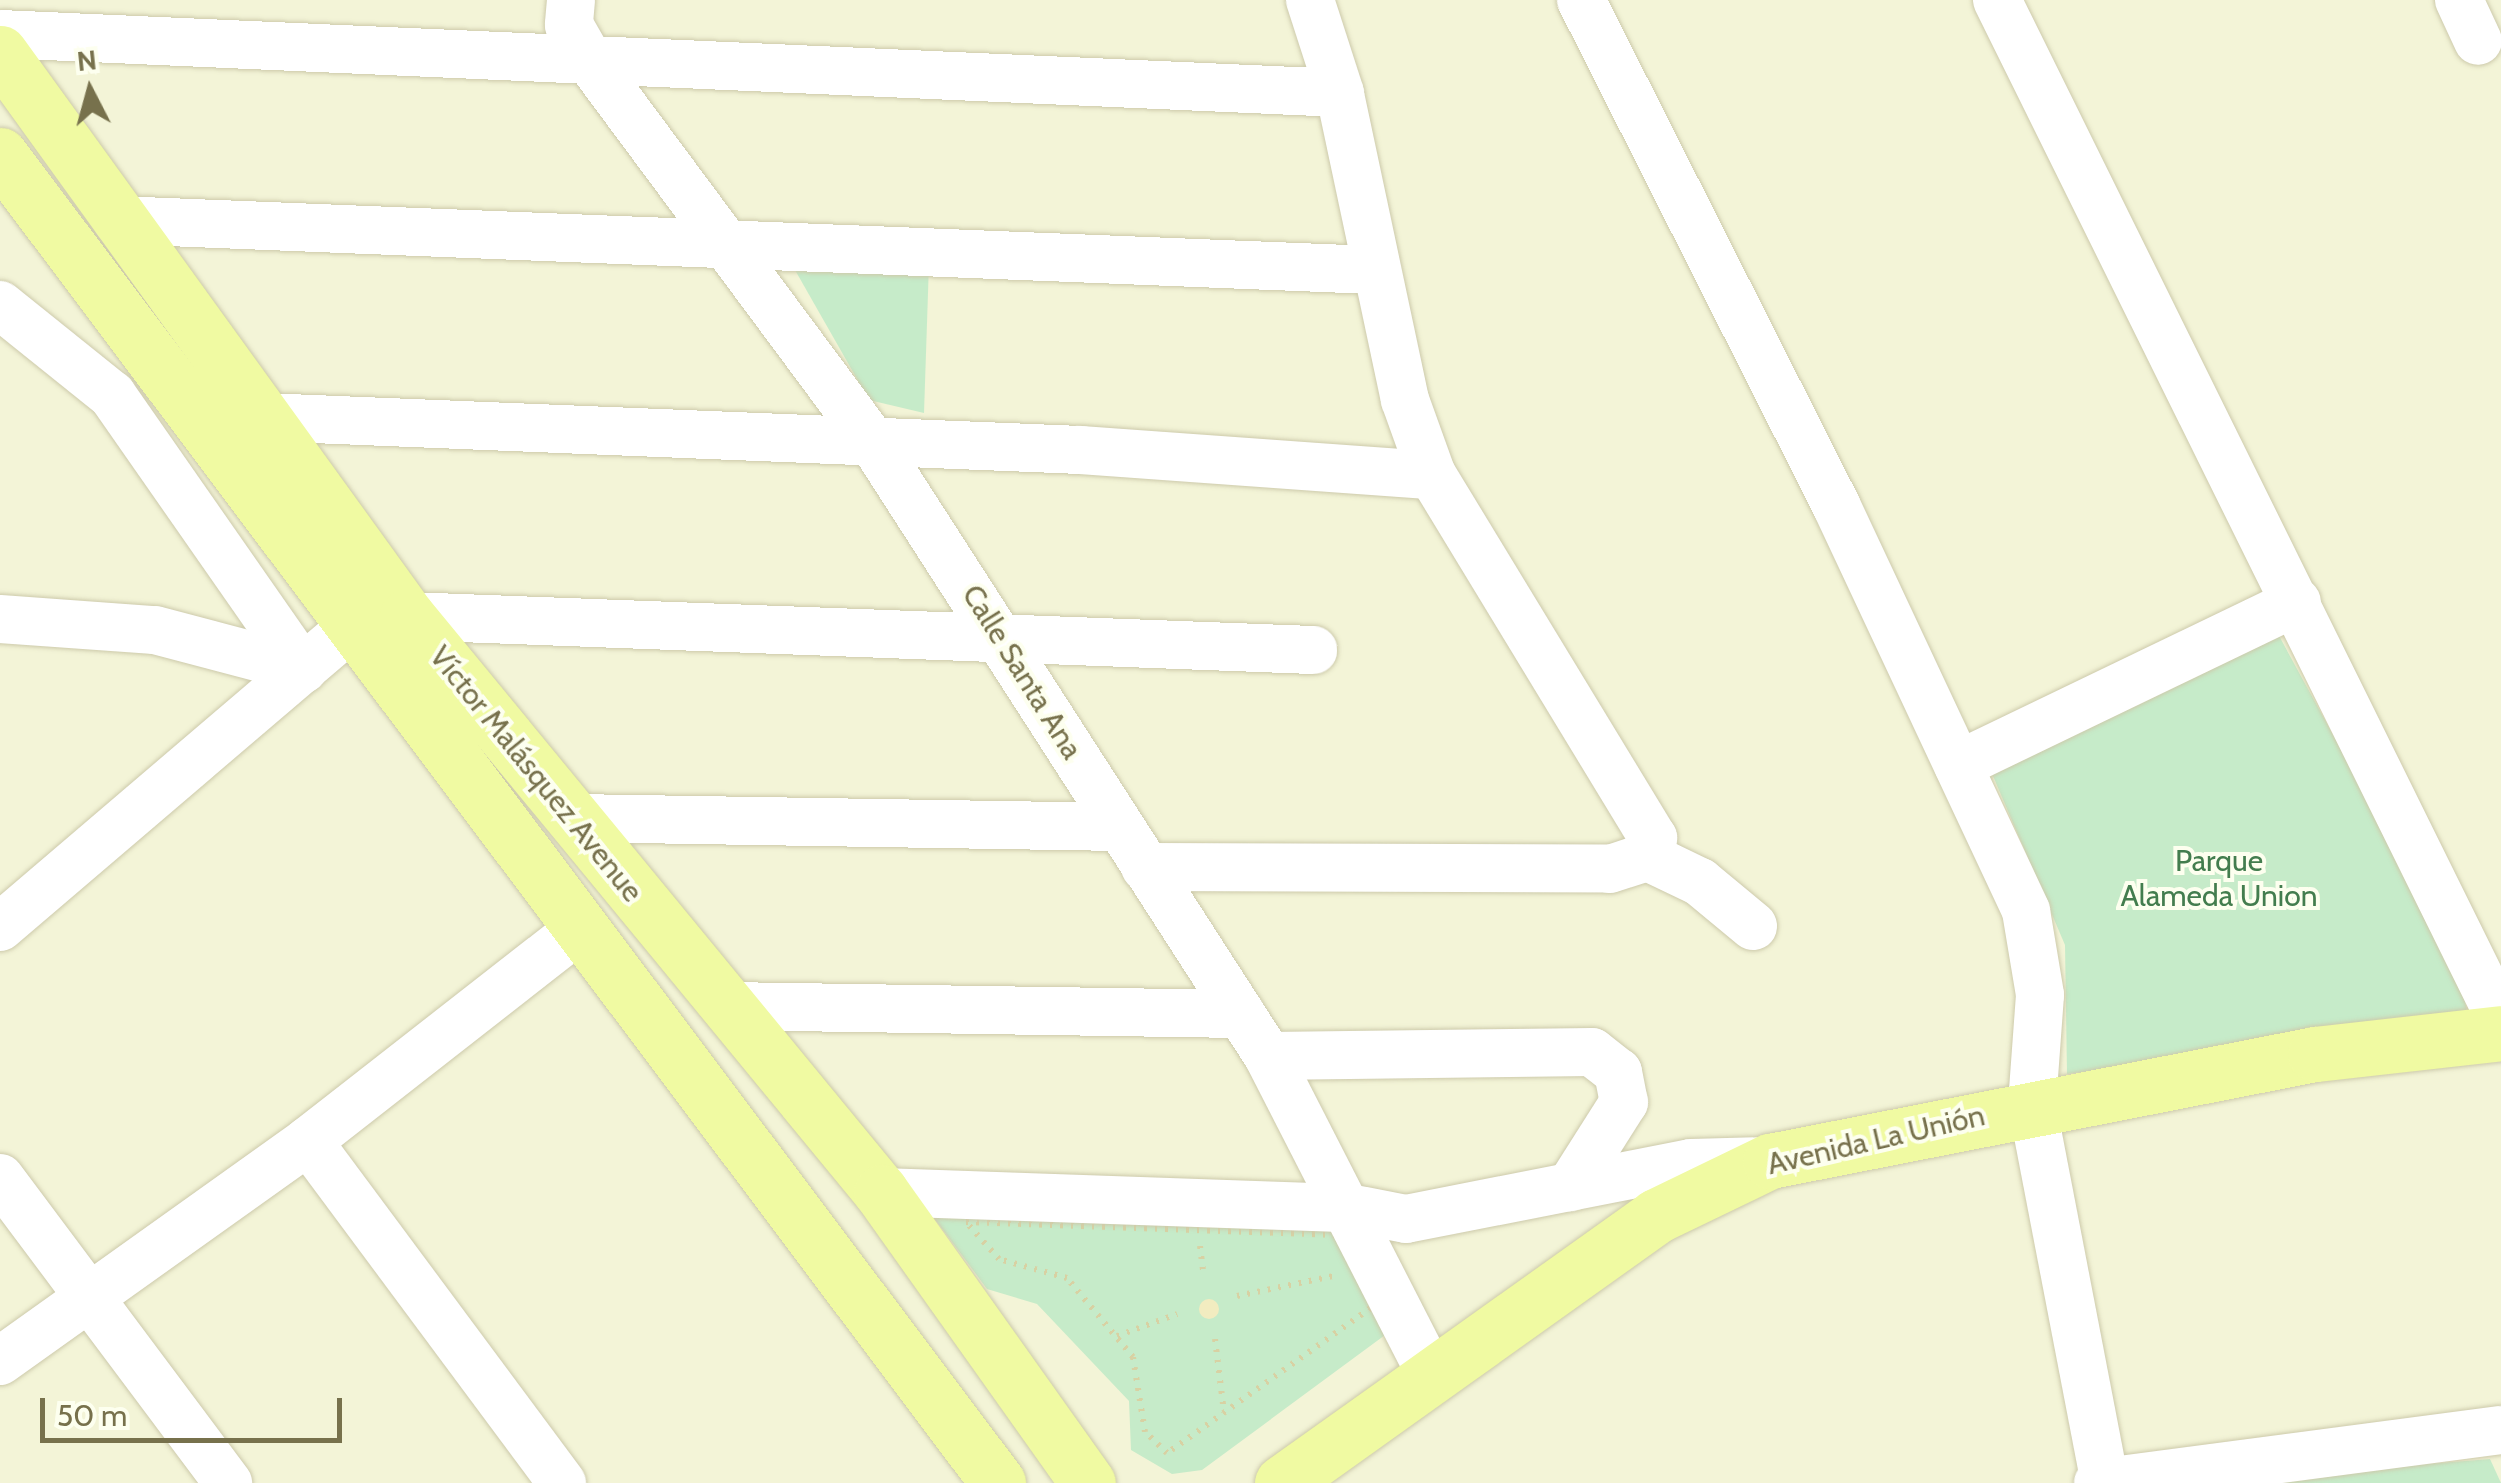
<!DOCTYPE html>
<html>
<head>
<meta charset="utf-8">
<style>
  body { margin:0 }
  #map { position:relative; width:2501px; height:1483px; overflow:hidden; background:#fbfde9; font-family:Cabin,sans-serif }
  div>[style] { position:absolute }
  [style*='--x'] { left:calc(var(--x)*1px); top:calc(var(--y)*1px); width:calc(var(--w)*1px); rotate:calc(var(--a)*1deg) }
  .residential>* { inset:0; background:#f3f4d7; transform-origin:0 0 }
  .green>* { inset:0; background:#c6ebc9 }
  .building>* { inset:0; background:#f2ecc0 }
  .round { border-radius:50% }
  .path>* { height:6px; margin-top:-3px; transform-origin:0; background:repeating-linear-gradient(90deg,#d8d1a3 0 2.5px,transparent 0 10.5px) }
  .roads { filter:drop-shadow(0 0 2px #cdcaab) drop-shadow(0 0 2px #cdcaab) }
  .minor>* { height:48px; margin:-24px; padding:0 24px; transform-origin:24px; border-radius:24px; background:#fff }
  .major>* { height:55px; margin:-27.5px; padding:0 27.5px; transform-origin:27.5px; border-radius:27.5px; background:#f0faa2 }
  span { translate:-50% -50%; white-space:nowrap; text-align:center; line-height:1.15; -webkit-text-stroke:8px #fdffef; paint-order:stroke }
  .street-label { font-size:30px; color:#77714c }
  .park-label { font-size:30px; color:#437d4e }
  .north { position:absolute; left:40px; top:40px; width:100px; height:100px; -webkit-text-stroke:8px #fdffef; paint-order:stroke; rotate:354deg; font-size:28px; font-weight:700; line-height:40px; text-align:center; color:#77714c }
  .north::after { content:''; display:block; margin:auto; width:35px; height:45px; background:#77714c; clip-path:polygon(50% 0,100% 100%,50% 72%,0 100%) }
  .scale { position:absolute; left:40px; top:1398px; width:302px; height:45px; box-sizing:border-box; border:5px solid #77714c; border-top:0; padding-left:12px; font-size:30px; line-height:35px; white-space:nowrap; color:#77714c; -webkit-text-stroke:8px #fdffef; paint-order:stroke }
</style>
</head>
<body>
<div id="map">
  <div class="residential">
    <i style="left:0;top:0;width:2501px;height:1483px"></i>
  </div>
  <div class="green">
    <i style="clip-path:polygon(791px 263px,929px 263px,924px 413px,869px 400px)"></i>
    <i style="clip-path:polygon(2278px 634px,2456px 960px,2469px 1020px,2067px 1074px,2065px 945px,1990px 769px)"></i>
    <i style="clip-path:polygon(929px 1211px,1332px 1216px,1400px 1324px,1202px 1470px,1172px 1474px,1131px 1450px,1129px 1401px,1037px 1304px,987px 1289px)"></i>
    <i style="clip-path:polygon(2490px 1459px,2501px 1483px,2274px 1483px,2378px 1468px)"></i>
  </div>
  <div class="building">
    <i class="round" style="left:1199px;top:1299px;width:20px;height:20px"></i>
  </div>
  <div class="path">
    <i style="--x:966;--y:1222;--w:370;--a:2"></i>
    <i style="--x:1336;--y:1235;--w:80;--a:57.3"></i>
    <i style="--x:1379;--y:1302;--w:260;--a:144.5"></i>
    <i style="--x:1167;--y:1453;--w:30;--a:-136"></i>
    <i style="--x:1145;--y:1432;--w:76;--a:-99.1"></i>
    <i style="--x:1133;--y:1357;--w:103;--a:-129.9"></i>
    <i style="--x:1067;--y:1278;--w:71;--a:-164.4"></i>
    <i style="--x:999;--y:1259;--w:50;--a:-131.7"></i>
    <i style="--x:1200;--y:1246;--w:31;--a:83"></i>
    <i style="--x:1237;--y:1296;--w:99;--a:-11.7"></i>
    <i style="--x:1117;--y:1336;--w:64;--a:-20.1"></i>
    <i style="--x:1215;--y:1339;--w:74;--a:83"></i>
  </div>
  <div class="roads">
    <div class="minor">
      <i style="--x:571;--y:0;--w:25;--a:95"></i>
      <i style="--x:569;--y:25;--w:40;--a:60.3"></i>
      <i style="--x:589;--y:60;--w:475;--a:53.4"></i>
      <i style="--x:872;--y:441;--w:731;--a:57.22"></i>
      <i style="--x:1268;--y:1056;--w:360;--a:62.9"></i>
      <i style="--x:1581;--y:0;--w:566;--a:63.21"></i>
      <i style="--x:1836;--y:505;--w:448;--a:64.9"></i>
      <i style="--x:2026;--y:911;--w:85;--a:80.5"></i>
      <i style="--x:2040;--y:995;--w:109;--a:94.2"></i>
      <i style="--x:2032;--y:1104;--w:386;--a:79.1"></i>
      <i style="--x:1997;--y:0;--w:1138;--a:63.71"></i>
      <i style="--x:2459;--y:0;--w:45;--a:65.1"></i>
      <i style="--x:0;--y:34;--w:1341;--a:2.52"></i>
      <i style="--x:117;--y:220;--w:1259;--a:2.28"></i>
      <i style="--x:0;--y:305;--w:144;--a:38.8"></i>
      <i style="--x:112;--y:395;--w:334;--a:55.1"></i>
      <i style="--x:263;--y:417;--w:818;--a:2.31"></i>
      <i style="--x:1080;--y:450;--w:353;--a:4.1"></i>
      <i style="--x:407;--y:616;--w:907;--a:2.15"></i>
      <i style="--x:0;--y:619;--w:155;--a:4.1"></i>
      <i style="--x:155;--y:630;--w:153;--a:14.8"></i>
      <i style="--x:1958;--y:765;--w:376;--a:-25.7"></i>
      <i style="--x:573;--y:818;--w:546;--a:0.94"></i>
      <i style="--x:1648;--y:857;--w:58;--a:25.7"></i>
      <i style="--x:1700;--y:882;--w:69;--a:39.7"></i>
      <i style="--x:1145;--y:867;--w:465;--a:0.2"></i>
      <i style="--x:1610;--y:869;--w:40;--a:-18"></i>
      <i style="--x:1648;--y:857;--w:20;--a:-75"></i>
      <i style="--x:1653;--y:838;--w:425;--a:-121.3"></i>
      <i style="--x:1432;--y:475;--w:80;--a:-109.8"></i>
      <i style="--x:1405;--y:400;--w:314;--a:-102"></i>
      <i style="--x:1340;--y:93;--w:98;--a:-107.9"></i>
      <i style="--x:0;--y:927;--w:467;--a:-40.5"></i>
      <i style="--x:725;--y:1006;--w:516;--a:0.89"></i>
      <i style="--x:1268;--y:1056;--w:324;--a:-0.7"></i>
      <i style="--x:1592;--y:1052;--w:33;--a:38"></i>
      <i style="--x:1618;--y:1072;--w:31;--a:79"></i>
      <i style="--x:1624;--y:1102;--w:101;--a:122.4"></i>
      <i style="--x:308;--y:1141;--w:426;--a:53.4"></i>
      <i style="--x:0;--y:1178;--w:381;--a:53.2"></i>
      <i style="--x:881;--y:1192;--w:468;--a:2"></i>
      <i style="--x:1349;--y:1208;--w:58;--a:10.9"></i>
      <i style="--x:1406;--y:1219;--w:290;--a:-11.1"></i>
      <i style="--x:1691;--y:1163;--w:75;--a:-1.5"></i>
      <i style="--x:0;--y:1361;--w:379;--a:-35.5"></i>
      <i style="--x:308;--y:1141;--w:349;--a:-38"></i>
      <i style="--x:2098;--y:1483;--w:406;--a:-7.5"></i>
    </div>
    <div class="major">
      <i style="--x:0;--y:53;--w:695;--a:54.14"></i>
      <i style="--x:407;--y:616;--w:746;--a:50.55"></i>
      <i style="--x:881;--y:1192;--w:357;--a:54.6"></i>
      <i style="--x:0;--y:155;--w:1661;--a:53.07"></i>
      <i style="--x:1282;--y:1483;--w:460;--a:-35.5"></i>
      <i style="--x:1656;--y:1216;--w:127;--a:-25.8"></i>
      <i style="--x:1770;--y:1161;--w:555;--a:-11.11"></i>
      <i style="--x:2315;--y:1054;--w:187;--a:-6.4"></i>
    </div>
  </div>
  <div class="street-label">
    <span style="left:1022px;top:672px;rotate:58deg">Calle Santa Ana</span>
    <span style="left:536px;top:774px;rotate:51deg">Víctor Malásquez Avenue</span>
    <span style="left:1876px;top:1140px;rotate:-13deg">Avenida La Unión</span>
  </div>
  <div class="park-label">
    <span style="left:2219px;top:878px">Parque<br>Alameda Union</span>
  </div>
  <div class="north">N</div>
  <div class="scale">50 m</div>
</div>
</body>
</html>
